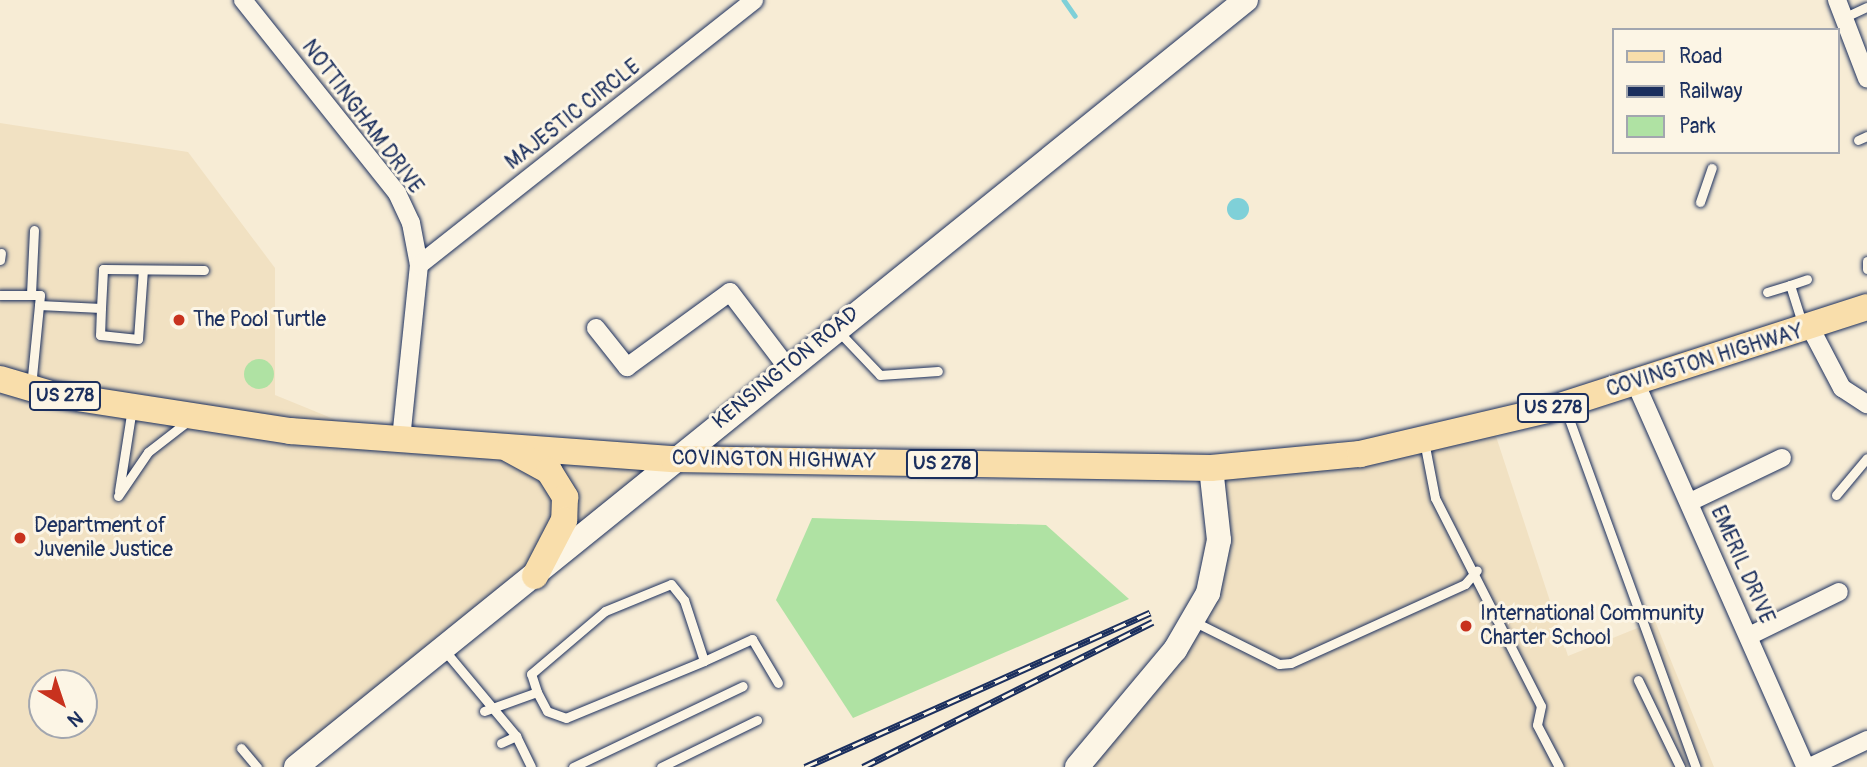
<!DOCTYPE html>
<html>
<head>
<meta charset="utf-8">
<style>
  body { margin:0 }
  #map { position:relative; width:1867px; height:767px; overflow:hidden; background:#f7ecd5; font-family:Pangolin,sans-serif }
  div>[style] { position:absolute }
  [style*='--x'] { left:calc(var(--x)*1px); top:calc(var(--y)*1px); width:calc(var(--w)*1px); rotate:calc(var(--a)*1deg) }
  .built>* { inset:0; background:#f1e1c2 }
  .green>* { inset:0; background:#afe2a3 }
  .round { border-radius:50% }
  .water>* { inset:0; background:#7fd0d8 }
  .stream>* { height:4.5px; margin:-2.25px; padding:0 2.25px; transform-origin:2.25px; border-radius:2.25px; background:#7fd0d8 }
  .roads { filter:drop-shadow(0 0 2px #1b2f5e) drop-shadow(0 0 2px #1b2f5e) }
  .lane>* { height:9px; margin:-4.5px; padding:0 4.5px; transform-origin:4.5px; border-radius:4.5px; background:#fcf5e5 }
  .street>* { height:18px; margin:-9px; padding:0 9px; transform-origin:9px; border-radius:9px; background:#fcf5e5 }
  .secondary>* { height:24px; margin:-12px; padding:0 12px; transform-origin:12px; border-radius:12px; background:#fcf5e5 }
  .primary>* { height:26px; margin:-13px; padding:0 13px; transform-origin:13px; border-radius:13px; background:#f9deab }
  .rail>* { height:7px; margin-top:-3.5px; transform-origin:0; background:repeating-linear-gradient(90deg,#fcf5e5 0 13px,#1b2f5e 0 26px); box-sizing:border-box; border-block:2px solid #1b2f5e }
  .dots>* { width:19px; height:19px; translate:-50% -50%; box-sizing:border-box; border:4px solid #fcf5e5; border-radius:50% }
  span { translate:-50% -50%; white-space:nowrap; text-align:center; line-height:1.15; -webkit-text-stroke:6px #fcf5e5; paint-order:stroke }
  .shield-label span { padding:2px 5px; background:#fcf5e5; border:2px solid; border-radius:5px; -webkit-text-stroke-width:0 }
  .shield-label { font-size:19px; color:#1b2f5e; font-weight:700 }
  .street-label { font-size:21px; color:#1b2f5e }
  .poi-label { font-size:21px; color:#1b2f5e }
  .left { translate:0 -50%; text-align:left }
  .legend { position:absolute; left:1612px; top:28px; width:228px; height:126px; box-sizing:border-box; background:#fcf5e5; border:2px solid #a2a6af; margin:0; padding:9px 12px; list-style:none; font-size:21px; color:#1b2f5e }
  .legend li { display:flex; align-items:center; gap:14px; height:35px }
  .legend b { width:35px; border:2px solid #a2a6af }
  .north { position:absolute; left:28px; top:669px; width:70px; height:70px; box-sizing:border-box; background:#fcf5e5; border:2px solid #a2a6af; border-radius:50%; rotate:141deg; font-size:19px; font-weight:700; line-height:28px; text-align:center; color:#1b2f5e }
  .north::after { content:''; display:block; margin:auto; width:24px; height:32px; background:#c8321e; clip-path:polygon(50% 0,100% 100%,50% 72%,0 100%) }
</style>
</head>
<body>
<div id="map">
  <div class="built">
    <i style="clip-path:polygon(evenodd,0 123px,188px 152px,275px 268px,275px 395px,400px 446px,674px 459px,304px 767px,0 767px,0 123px,42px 683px,84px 683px,84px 725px,42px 725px,42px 683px)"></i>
    <i style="clip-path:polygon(1489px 415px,1568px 656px,1655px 621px,1714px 767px,1087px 767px,1196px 620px,1211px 468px)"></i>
  </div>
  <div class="green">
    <i class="round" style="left:244px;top:359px;width:30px;height:30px"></i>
    <i style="clip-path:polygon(812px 518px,1046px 525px,1129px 599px,853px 718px,776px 600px)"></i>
  </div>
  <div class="water">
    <i class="round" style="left:1227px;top:198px;width:22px;height:22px"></i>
  </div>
  <div class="stream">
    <i style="--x:1064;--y:0;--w:19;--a:55"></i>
  </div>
  <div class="roads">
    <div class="lane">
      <i style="--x:1843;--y:18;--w:26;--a:-25"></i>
      <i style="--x:1858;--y:140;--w:10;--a:-24"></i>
      <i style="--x:1700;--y:202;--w:36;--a:-71"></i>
      <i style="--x:0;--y:260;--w:7;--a:-82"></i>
      <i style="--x:1867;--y:261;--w:8;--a:90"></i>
      <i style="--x:1767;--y:292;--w:24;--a:-17"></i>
      <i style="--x:31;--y:294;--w:64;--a:-87.3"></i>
      <i style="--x:0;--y:295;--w:40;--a:0"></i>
      <i style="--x:40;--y:295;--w:91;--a:95.6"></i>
      <i style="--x:39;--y:305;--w:62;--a:2.8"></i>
      <i style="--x:101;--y:308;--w:39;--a:-87"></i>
      <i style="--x:103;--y:269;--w:101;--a:0.6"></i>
      <i style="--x:101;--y:308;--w:27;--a:92"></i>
      <i style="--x:100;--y:335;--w:38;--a:6"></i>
      <i style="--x:138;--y:339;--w:69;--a:-85.9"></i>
      <i style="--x:1803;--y:326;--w:43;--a:-107.6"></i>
      <i style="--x:1790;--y:285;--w:18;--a:-19"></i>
      <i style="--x:839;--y:332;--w:59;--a:46.4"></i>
      <i style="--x:880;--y:375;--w:58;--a:-3.9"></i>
      <i style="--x:1565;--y:408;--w:382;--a:70"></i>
      <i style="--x:1424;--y:441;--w:58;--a:79.1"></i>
      <i style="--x:1435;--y:498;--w:233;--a:63"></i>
      <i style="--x:1541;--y:706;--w:19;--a:102"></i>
      <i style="--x:1537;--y:725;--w:47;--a:62.4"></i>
      <i style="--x:119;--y:491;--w:84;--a:-81.1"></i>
      <i style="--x:1836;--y:495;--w:48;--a:-50"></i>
      <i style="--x:118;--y:496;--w:53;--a:-55.7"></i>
      <i style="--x:148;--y:452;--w:51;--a:-37.8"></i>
      <i style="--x:1195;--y:622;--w:94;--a:26.6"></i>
      <i style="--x:1279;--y:664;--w:12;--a:-5"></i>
      <i style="--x:1291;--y:663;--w:191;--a:-24.4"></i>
      <i style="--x:1465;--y:584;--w:18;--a:-49"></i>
      <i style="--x:445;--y:651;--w:111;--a:50.1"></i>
      <i style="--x:516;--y:736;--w:34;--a:64"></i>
      <i style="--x:704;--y:661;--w:53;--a:-24.6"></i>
      <i style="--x:752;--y:639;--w:51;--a:59.4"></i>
      <i style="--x:1638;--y:680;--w:97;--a:64.2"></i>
      <i style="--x:484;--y:711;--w:56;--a:-19.7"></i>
      <i style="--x:537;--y:692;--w:19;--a:-108"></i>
      <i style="--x:531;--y:674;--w:97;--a:-40.4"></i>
      <i style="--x:605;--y:611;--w:71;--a:-22.2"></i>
      <i style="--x:671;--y:584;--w:21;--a:51"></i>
      <i style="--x:684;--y:600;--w:64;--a:71.8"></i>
      <i style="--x:704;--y:661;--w:149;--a:157.6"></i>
      <i style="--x:566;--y:718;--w:20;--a:-160"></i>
      <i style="--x:547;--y:711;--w:21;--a:-118"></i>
      <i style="--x:501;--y:743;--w:17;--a:-25"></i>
      <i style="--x:241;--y:748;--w:25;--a:50"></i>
      <i style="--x:573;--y:767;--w:188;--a:-25.5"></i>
      <i style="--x:661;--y:767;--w:107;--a:-26.1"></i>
    </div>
    <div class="street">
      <i style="--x:243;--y:0;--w:247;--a:51.4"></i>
      <i style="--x:397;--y:193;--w:33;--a:65"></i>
      <i style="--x:411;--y:223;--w:43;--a:79.2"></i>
      <i style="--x:419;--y:265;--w:175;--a:95.9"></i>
      <i style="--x:1837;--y:0;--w:84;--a:69"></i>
      <i style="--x:419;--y:265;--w:427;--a:-38.3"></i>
      <i style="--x:596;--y:328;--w:50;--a:51.5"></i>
      <i style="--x:627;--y:367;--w:127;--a:-36.1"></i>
      <i style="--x:730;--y:292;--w:94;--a:52.8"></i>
      <i style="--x:1811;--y:329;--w:67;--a:62.3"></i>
      <i style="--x:1842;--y:388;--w:30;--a:33"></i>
      <i style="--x:1635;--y:382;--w:421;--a:66.1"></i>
      <i style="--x:1690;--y:502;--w:102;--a:-25.6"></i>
      <i style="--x:1749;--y:636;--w:100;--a:-26.1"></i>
      <i style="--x:1810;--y:767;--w:63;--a:-25.3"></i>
    </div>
    <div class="secondary">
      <i style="--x:296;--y:767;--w:1221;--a:-38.92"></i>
      <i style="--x:1077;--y:767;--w:153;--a:-50.1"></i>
      <i style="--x:1175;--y:650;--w:66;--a:-59.9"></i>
      <i style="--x:1208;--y:593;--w:54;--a:-78.3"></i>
      <i style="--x:1219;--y:540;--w:72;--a:-96.3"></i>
    </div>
    <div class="primary">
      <i style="--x:0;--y:379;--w:53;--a:16.4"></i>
      <i style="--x:51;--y:394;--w:242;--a:8.8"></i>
      <i style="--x:290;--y:431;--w:385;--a:4.2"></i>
      <i style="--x:674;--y:459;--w:537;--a:0.96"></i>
      <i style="--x:1211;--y:468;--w:150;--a:-5.4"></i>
      <i style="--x:1360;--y:454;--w:193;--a:-13.2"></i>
      <i style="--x:1548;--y:410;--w:335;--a:-17.9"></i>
      <i style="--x:509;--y:449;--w:46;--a:28.8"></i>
      <i style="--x:549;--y:471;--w:31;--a:58"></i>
      <i style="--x:565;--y:497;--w:23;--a:92"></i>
      <i style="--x:564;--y:520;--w:63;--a:117.4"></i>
    </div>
  </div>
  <div class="rail">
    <i style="--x:805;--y:767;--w:378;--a:-24.1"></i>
    <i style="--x:863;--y:767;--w:324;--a:-26.6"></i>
  </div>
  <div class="dots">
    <i style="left:179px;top:320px;background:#c8321e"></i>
    <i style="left:20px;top:538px;background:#c8321e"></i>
    <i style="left:1466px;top:626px;background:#c8321e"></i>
  </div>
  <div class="shield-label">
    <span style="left:65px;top:396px">US 278</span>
    <span style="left:1553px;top:408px">US 278</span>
    <span style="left:942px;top:464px">US 278</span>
  </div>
  <div class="street-label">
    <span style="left:573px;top:115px;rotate:-38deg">MAJESTIC CIRCLE</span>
    <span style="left:362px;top:117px;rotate:53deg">NOTTINGHAM DRIVE</span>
    <span style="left:1705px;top:361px;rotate:-17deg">COVINGTON HIGHWAY</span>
    <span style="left:786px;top:368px;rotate:-39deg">KENSINGTON ROAD</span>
    <span style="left:774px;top:460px;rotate:1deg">COVINGTON HIGHWAY</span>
    <span style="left:1742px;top:565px;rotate:66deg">EMERIL DRIVE</span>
  </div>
  <div class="poi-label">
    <span class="left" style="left:193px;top:320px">The Pool Turtle</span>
    <span class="left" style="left:34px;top:538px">Department of<br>Juvenile Justice</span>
    <span class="left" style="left:1480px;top:626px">International Community<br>Charter School</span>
  </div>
  <ul class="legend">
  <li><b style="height:9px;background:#f9deab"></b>Road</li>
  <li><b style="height:9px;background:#1b2f5e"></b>Railway</li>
  <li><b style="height:19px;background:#afe2a3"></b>Park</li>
  </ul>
  <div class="north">N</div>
</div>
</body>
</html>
